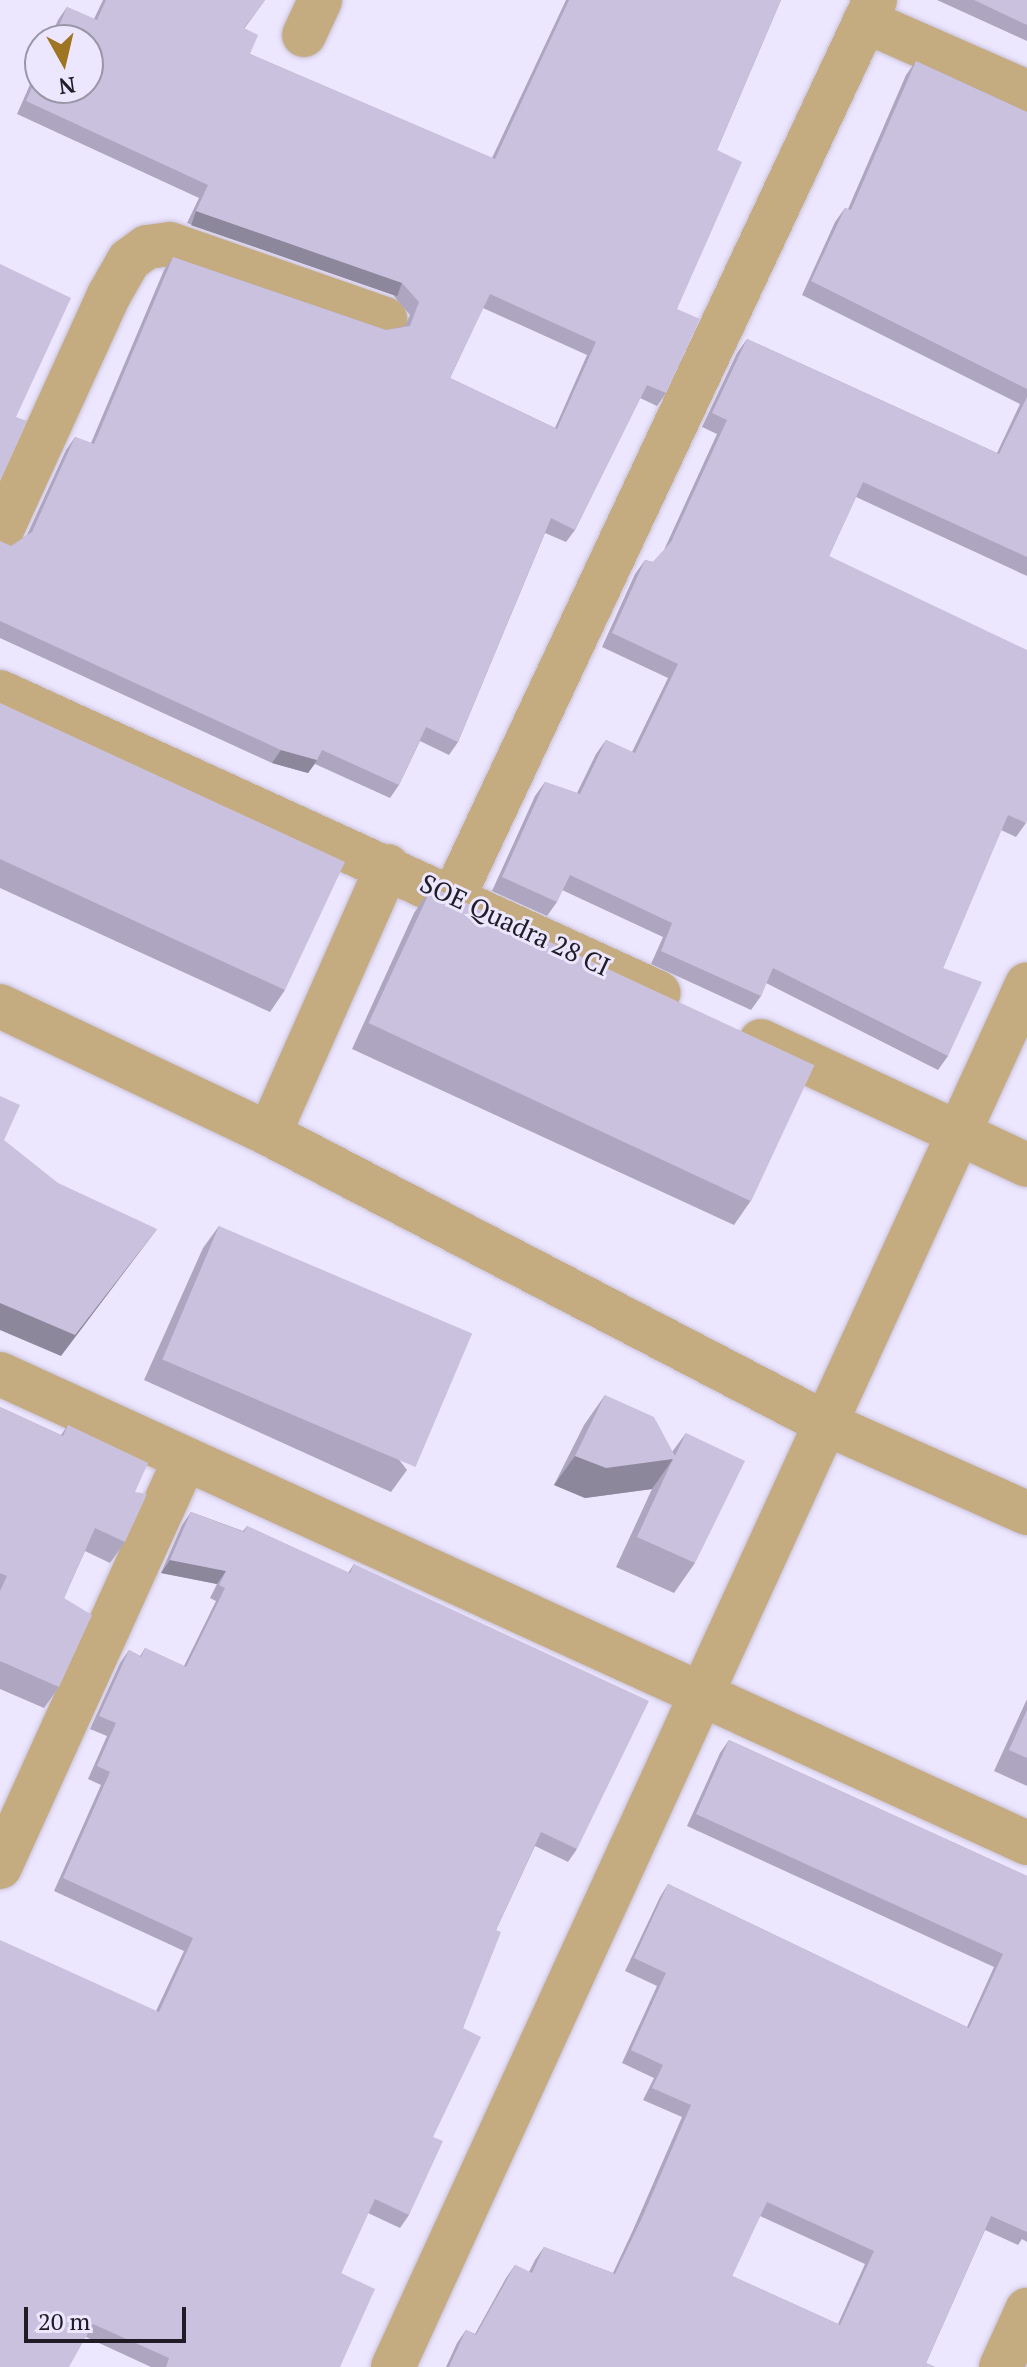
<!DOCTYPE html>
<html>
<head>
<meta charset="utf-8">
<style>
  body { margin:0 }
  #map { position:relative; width:1027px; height:2367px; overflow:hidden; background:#ede6ff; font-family:"PT Serif",serif }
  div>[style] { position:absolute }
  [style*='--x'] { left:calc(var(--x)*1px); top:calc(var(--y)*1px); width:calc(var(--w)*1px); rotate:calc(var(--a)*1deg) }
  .roads { filter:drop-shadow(0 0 2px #c8c2d8) drop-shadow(0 0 2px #c8c2d8) }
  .minor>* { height:44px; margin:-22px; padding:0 22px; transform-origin:22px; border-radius:22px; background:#c5ab80 }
  .wall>* { inset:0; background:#aea6c0 }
  .shaded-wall>* { inset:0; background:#8d879c; transform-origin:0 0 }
  .building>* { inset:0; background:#cac1df; transform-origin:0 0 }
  span { translate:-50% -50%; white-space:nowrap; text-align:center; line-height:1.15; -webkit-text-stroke:6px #ede6ff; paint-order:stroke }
  .street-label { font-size:26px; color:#1f1c26 }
  .north { position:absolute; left:24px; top:24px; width:80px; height:80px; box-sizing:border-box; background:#ede6ff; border:2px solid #9b95a8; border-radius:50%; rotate:172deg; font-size:22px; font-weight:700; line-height:32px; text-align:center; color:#1f1c26 }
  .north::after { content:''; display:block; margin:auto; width:28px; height:36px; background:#9e7523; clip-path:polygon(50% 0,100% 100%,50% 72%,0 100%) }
  .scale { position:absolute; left:24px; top:2307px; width:162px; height:36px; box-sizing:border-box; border:4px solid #1f1c26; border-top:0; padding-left:10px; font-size:24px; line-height:28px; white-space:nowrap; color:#1f1c26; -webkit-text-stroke:6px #ede6ff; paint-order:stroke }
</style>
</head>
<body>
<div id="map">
  <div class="roads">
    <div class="minor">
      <i style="--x:865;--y:21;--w:177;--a:23.7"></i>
      <i style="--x:304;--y:35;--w:38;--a:-65"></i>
      <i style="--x:0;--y:534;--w:263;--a:-65.5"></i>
      <i style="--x:109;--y:295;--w:40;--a:-60.3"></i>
      <i style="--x:129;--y:260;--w:22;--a:-36"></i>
      <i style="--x:147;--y:247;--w:23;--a:-7"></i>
      <i style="--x:170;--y:244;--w:228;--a:19.2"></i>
      <i style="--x:0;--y:692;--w:724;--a:24.55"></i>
      <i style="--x:454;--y:896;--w:990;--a:-64.83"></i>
      <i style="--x:0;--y:1006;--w:298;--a:25.4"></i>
      <i style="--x:269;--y:1134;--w:631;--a:27.46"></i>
      <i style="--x:829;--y:1425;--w:217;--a:24"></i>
      <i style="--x:761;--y:1041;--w:293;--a:25"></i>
      <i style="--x:269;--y:1134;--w:293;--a:-66.1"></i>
      <i style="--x:0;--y:1374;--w:1129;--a:24.54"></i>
      <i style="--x:0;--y:1867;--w:444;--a:-65.6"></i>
      <i style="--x:393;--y:2367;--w:1521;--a:-65.37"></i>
      <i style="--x:1001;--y:2367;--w:63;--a:-65.5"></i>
    </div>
  </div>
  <div class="wall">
    <i style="clip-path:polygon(evenodd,103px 0,265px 0,244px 29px,250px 54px,492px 158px,566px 0,781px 0,717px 150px,677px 309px,666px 393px,657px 406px,640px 398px,575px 530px,566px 542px,545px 533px,458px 742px,449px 755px,420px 741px,399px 785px,390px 798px,315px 764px,308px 773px,272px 763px,0 638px,0 541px,11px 546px,27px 535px,66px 450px,75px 437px,91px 443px,164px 270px,173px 257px,386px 330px,405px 326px,410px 315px,393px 295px,187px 223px,199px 198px,17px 114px,40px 62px,40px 88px,88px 40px,49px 40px,58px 20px,67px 7px,94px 19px,103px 0,483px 308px,587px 355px,555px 428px,450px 378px,483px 308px)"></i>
    <i style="clip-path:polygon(937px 0,1027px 0,1027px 41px)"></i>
    <i style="clip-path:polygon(916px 61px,1027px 112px,1027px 576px,856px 497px,829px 556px,1026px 823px,1016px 837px,1001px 830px,943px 968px,948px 1056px,938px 1070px,766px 983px,761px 996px,751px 1010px,651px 964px,663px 937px,562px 890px,557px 902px,547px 916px,492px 891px,535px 796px,545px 782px,577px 793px,596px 754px,606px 740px,632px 752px,668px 678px,602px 647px,635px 574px,645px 560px,653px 562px,664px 550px,717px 434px,702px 427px,737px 353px,747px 339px,997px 453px,1020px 404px,802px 295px,835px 222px,845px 208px,848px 209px,906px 75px)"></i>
    <i style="clip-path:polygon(0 703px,285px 990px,270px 1012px,0 888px)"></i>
    <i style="clip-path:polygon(432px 887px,752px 1199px,734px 1225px,352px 1049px,414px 913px)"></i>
    <i style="clip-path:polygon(219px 1226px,407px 1470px,391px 1492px,144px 1380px,203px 1248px)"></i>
    <i style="clip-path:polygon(605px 1395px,672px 1452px,686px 1433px,695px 1563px,674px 1593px,616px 1567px,652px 1489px,585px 1498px,554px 1485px,584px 1425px)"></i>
    <i style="clip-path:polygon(0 1407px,61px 1435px,68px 1425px,135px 1492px,125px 1542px,110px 1563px,85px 1551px,64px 1598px,59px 1687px,44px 1708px,0 1689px)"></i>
    <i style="clip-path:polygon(191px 1512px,243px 1531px,247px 1526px,348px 1573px,354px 1564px,577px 1849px,568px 1862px,535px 1846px,496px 1930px,463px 2028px,433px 2137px,409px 2215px,400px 2228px,368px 2213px,341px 2273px,340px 2367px,151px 2367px,86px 2337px,156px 2011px,184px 1951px,54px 1891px,101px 1785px,88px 1779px,107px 1736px,90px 1729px,120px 1663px,129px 1650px,140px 1656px,145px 1648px,184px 1666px,216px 1601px,210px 1598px,217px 1584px,161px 1573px,182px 1525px)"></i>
    <i style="clip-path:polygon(1027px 1699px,1027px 1786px,994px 1771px)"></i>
    <i style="clip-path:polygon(evenodd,729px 1740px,1027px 1876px,1027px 2242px,1022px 2239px,1018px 2245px,985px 2230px,926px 2363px,935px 2367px,446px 2367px,457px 2343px,466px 2330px,475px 2334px,506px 2278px,515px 2265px,529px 2272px,535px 2260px,544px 2247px,613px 2273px,633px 2230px,682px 2117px,643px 2100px,654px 2078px,622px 2063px,657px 1986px,625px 1971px,660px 1897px,668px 1884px,967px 2027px,994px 1967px,687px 1826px,720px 1753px,729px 1740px,760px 2216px,865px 2264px,838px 2324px,732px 2276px,760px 2216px)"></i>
  </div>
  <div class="shaded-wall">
    <i style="left:196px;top:211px;width:218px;height:15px;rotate:19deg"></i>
    <i style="clip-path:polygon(281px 750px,317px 760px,308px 773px,272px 763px)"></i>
    <i style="clip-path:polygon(157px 1229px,61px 1356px,0 1330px,0 1303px)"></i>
    <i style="clip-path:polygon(575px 1456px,673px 1459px,652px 1489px,585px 1498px,554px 1485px)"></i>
    <i style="clip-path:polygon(170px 1560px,226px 1571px,217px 1584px,161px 1573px)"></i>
  </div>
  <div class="building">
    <i style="clip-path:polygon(evenodd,106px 0,265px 0,244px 28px,258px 35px,250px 54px,495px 159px,569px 0,781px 0,717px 150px,742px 162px,677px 309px,700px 319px,666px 393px,647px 385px,575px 530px,551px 518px,458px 742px,426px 727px,399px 785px,322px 750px,317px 760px,281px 750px,0 621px,0 541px,11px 546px,32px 532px,75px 437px,94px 444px,173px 257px,386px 330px,410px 326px,419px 302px,402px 283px,196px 211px,208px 185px,26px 101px,40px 69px,40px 88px,88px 88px,88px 40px,53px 40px,67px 7px,97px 20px,106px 0,490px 294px,596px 342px,557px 429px,450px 378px,490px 294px)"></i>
    <i style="clip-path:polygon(974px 0,1027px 0,1027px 25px)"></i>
    <i style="clip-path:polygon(916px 61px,1027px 112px,1027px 389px,811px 281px,845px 208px,851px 210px)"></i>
    <i style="clip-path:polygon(0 264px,71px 298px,16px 417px,27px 421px,0 481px)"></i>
    <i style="clip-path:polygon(747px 339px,999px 454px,1027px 397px,1027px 557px,863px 482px,829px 556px,1027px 650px,1027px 821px,1026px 823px,1008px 815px,943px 968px,982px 982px,948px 1056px,773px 968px,761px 996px,661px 951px,672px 923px,570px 875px,557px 902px,502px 877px,545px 782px,580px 794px,606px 740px,635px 753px,678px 664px,612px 633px,645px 560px,653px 562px,671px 542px,727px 420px,712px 413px)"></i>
    <i style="clip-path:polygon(0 703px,345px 862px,285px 990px,0 859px)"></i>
    <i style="left:432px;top:887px;width:422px;height:150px;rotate:25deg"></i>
    <i style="clip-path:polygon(0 1096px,20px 1105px,4px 1140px,58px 1183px,157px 1229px,75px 1335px,0 1303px)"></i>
    <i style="left:219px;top:1226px;width:275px;height:145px;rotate:23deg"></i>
    <i style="clip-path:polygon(605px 1395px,654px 1417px,675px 1456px,686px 1433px,745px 1461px,695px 1563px,637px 1537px,673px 1459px,606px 1468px,575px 1456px)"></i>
    <i style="clip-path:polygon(0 1407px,63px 1436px,68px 1425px,148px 1463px,135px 1492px,147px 1494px,125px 1542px,95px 1528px,64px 1598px,92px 1615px,59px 1687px,0 1661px,0 1591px,7px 1576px,0 1573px)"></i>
    <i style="clip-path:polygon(191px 1512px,244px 1532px,247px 1526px,350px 1573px,354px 1564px,649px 1701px,577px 1849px,541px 1832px,496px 1930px,501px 1932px,463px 2028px,481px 2037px,433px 2137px,443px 2141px,409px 2215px,375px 2199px,341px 2273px,375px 2289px,340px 2367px,166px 2367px,169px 2358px,93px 2324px,69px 2367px,0 2367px,0 1940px,159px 2012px,193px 1938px,63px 1878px,110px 1772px,97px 1766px,116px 1723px,99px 1716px,129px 1650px,141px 1657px,145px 1648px,186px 1667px,225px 1588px,219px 1585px,226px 1571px,170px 1560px)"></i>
    <i style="clip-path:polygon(1027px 1710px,1027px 1758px,1009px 1750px)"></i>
    <i style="clip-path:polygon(evenodd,729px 1740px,1027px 1876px,1027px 2232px,991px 2216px,926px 2363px,935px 2367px,449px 2367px,466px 2330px,476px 2335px,515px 2265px,532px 2273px,544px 2247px,615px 2274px,642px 2218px,691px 2105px,652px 2088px,663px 2065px,631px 2050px,666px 1973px,634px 1958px,668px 1884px,969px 2028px,1003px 1954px,696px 1814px,729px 1740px,767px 2202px,874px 2251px,840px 2325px,732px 2276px,767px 2202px)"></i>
  </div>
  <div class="street-label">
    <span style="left:515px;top:925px;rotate:25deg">SOE Quadra 28 CI</span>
  </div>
  <div class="north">N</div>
  <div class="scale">20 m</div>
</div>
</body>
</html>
